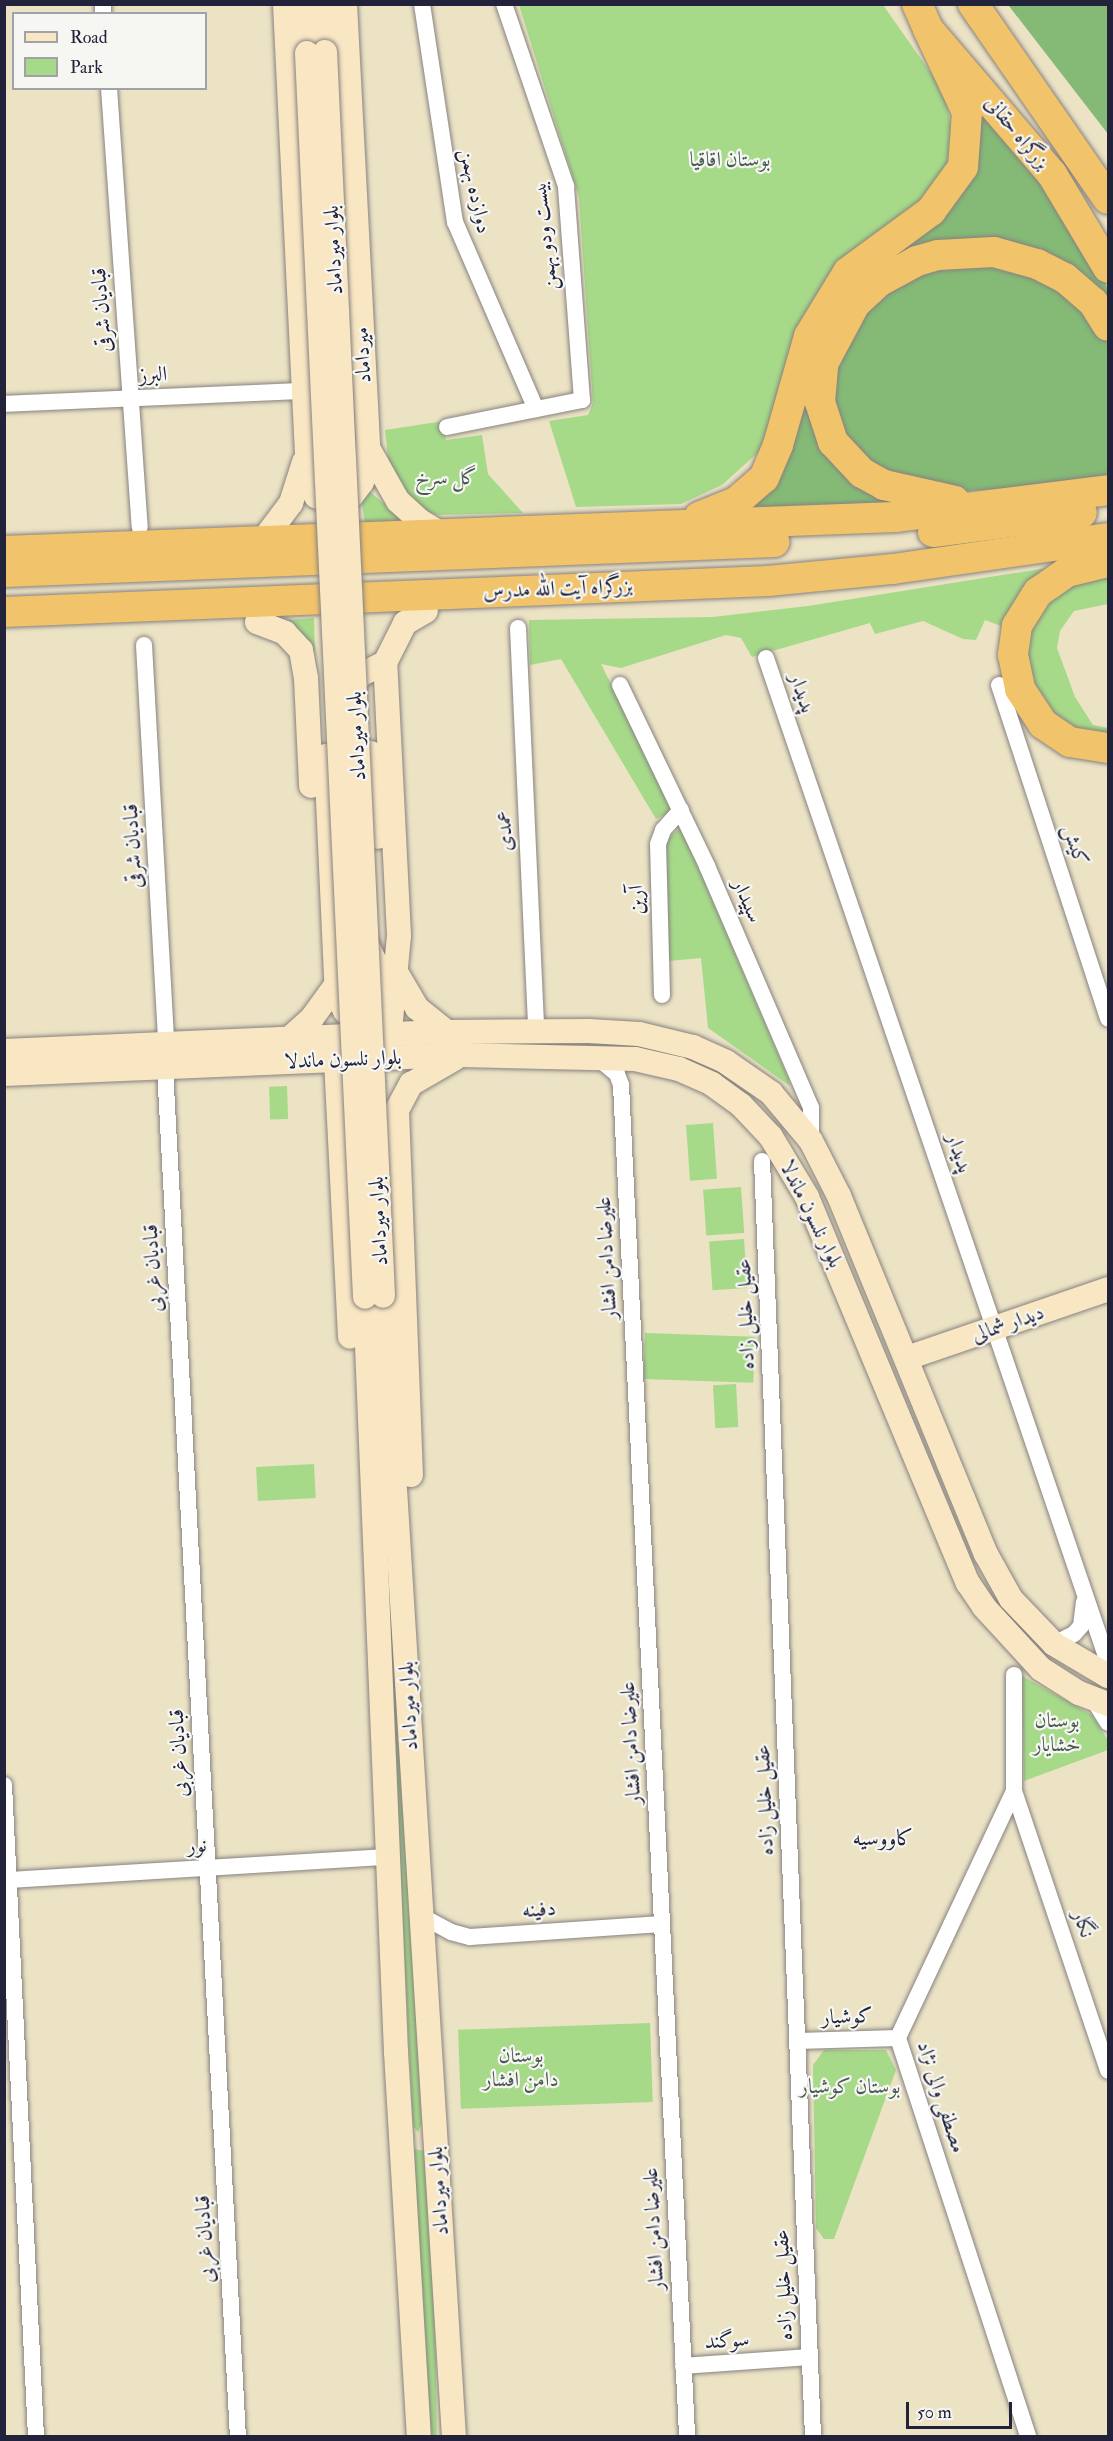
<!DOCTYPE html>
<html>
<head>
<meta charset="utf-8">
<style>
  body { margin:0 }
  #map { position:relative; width:1113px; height:2441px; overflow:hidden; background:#ece3c5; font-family:"IM FELL Double Pica",Amiri,serif }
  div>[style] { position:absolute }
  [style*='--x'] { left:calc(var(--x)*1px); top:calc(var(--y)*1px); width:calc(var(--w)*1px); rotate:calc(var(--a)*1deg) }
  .green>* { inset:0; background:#a6da89; transform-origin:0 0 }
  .forest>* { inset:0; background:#84ba75 }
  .roads { filter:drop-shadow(0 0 2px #878280) drop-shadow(0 0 2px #878280) }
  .street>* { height:16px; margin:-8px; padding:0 8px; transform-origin:8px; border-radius:8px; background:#fff }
  .secondary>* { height:24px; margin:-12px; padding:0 12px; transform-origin:12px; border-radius:12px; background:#f9e7c3 }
  .highway>* { height:30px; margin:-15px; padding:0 15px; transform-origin:15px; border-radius:15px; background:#f1c36a }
  .bridges { filter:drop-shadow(0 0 2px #878280) drop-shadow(0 0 2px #878280) }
  .secondary-bridge>* { height:24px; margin:-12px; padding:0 12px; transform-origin:12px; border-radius:12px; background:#f9e7c3 }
  span { translate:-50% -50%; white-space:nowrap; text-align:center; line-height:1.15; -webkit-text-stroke:4.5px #f6f6f2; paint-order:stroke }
  .street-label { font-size:21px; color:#22223b }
  .park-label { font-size:21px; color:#4a5952 }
  .neighbourhood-label { font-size:22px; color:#22223b }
  .frame { position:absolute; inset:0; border:6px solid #22223b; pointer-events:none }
  .legend { position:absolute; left:12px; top:12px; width:195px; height:78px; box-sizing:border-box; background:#f6f6f2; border:2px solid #a1a1a9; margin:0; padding:8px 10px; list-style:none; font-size:18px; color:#22223b }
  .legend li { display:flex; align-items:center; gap:12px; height:30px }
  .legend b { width:30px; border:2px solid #a1a1a9 }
  .scale { position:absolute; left:906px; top:2402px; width:106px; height:27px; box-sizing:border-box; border:3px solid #22223b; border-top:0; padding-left:8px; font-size:18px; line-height:21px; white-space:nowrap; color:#22223b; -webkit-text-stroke:4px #f6f6f2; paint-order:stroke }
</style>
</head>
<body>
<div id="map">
  <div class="green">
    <i style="clip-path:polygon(519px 5px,883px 5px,945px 93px,953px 138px,949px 161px,763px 448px,722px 485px,681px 504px,576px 507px,549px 421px,588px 415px,593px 403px,579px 197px)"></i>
    <i style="clip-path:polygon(444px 421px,446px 440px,482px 435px,488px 474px,523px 513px,438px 515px,426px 511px,404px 492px,389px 467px,385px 430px)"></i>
    <i style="clip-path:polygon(360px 490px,369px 491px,409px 525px,366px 530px)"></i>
    <i style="clip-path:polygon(1053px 567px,1001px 652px,1001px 626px,985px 620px,976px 640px,963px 639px,923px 621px,875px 634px,870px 623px,752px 657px,741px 638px,726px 635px,621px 668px,601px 664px,674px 810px,656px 819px,561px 659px,530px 665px,529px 620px,713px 617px,808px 606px)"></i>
    <i style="clip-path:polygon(1108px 567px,1108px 604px,1074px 611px,1060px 631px,1057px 648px,1075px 697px,1093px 725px,1108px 728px,1108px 737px,1065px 732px,1026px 687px,1029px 620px,1040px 602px)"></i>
    <i style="clip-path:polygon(314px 618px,315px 653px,305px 653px,286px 620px)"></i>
    <i style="clip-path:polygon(681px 827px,789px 1080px,790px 1086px,708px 1028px,701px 958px,669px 961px,664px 843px)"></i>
    <i style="left:287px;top:1086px;width:33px;height:18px;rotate:88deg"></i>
    <i style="left:713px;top:1123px;width:56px;height:27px;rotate:86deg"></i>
    <i style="left:741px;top:1187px;width:46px;height:38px;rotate:86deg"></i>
    <i style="left:744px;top:1239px;width:49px;height:35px;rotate:86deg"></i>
    <i style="left:645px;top:1333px;width:110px;height:46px;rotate:2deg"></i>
    <i style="left:736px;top:1384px;width:43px;height:23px;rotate:87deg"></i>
    <i style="left:314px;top:1464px;width:34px;height:58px;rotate:87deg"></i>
    <i style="clip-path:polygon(394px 1626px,422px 2124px,418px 2132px,413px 2126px,388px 1627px)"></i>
    <i style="clip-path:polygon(1022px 1676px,1092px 1715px,1108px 1740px,1108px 1750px,1024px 1781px)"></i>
    <i style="left:650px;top:2023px;width:79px;height:192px;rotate:88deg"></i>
    <i style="clip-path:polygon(824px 2050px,886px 2050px,896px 2070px,834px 2239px,824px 2239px,816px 2228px,813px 2065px)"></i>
    <i style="clip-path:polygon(432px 2146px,437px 2436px,424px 2436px,414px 2149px,425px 2151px)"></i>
  </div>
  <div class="forest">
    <i style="clip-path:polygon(1008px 5px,1108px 5px,1108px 134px,1009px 6px)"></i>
    <i style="clip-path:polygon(981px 115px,1035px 172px,1096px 261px,1108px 290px,1108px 310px,1066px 273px,916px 256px,817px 368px,869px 492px,889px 505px,737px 511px,806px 368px)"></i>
    <i style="clip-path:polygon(940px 260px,1042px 272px,1108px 337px,1108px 481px,926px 494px,857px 458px,837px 419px,829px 369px,871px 301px)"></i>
  </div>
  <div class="roads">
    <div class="street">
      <i style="--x:103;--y:4;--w:10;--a:90"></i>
      <i style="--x:422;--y:4;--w:220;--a:81.4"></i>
      <i style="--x:455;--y:222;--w:204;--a:66.6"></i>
      <i style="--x:109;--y:88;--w:440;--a:86"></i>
      <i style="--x:4;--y:404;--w:300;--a:-2.5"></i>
      <i style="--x:447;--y:427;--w:138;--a:-11.3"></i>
      <i style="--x:582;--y:400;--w:215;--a:-94.3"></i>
      <i style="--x:566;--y:186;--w:192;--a:-108.8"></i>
      <i style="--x:518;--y:628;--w:404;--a:87.4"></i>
      <i style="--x:144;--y:645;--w:400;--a:86.8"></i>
      <i style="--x:766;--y:658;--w:1061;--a:71.19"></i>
      <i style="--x:620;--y:685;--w:201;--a:64.3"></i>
      <i style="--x:707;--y:866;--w:263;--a:66.7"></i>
      <i style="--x:811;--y:1108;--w:33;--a:90"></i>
      <i style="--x:999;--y:685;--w:351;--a:71.9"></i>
      <i style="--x:662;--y:995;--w:151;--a:-91.5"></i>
      <i style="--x:658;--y:844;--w:15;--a:-70"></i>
      <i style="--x:663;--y:830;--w:27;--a:-48"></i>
      <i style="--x:598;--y:1058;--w:25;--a:40"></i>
      <i style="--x:617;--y:1074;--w:12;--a:70"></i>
      <i style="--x:621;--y:1085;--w:1353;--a:87.2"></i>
      <i style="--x:165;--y:1068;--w:1370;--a:86.95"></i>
      <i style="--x:762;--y:1161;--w:1276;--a:87.71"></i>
      <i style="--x:1054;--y:1644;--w:22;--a:-27"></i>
      <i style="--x:1074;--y:1634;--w:11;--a:-49"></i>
      <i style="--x:1081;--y:1626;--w:24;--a:-83"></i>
      <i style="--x:1014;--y:1675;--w:116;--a:90"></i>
      <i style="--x:1014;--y:1791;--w:273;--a:115.2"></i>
      <i style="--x:898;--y:2038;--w:419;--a:71.9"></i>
      <i style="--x:1093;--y:1699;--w:28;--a:58"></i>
      <i style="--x:4;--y:1785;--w:652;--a:87.19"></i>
      <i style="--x:1014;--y:1791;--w:295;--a:71.4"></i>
      <i style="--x:9;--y:1880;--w:379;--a:-3.5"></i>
      <i style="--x:425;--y:1918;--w:30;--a:28"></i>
      <i style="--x:451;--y:1932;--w:20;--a:15"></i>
      <i style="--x:470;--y:1937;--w:192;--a:-3.9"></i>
      <i style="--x:797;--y:2041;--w:101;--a:-1.7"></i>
      <i style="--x:683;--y:2366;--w:126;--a:-4.1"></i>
    </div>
    <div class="secondary">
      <i style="--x:285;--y:4;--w:473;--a:87.2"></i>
      <i style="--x:308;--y:476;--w:22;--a:68"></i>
      <i style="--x:316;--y:496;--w:16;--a:18"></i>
      <i style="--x:331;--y:501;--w:22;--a:-16"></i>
      <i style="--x:352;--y:495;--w:16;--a:-52"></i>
      <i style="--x:362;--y:482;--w:35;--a:-80"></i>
      <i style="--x:305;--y:4;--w:49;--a:87.7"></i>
      <i style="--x:323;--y:4;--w:48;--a:87.6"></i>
      <i style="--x:345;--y:4;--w:445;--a:87"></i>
      <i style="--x:368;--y:448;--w:61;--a:60.5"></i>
      <i style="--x:398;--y:501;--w:30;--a:42"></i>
      <i style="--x:420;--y:521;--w:23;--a:31"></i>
      <i style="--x:264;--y:539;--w:45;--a:-53.1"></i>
      <i style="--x:291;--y:503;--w:43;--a:-72.4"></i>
      <i style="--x:257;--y:622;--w:30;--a:21"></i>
      <i style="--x:285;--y:633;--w:23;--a:47"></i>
      <i style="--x:301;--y:650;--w:28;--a:80"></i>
      <i style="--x:306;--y:678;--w:108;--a:87.3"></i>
      <i style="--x:347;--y:695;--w:24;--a:-57"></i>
      <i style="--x:360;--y:675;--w:28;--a:-26"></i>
      <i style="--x:371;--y:753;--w:84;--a:85.9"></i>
      <i style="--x:326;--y:756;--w:238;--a:87.4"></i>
      <i style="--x:337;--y:994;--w:19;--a:65"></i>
      <i style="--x:345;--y:1011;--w:12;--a:9"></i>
      <i style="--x:357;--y:1013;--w:19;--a:-21"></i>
      <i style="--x:375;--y:1006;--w:20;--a:-70"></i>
      <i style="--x:382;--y:987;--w:13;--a:-94"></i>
      <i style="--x:381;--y:974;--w:37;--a:-116"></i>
      <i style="--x:396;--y:972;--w:42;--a:59.7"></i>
      <i style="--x:417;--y:1008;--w:38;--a:39"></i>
      <i style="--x:289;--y:1039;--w:31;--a:-42"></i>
      <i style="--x:312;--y:1018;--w:41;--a:-54"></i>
      <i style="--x:376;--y:1046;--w:30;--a:-60"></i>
      <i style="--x:391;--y:1020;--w:85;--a:-84.6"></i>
      <i style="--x:399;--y:935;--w:272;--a:-92.9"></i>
      <i style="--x:385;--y:663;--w:45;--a:-63.4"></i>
      <i style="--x:405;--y:623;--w:24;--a:-30"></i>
      <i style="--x:4;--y:1051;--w:443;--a:-2.5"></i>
      <i style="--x:447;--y:1032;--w:142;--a:-0.4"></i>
      <i style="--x:589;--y:1031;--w:50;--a:3.4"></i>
      <i style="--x:639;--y:1034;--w:56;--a:13.5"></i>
      <i style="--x:693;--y:1047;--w:36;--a:24"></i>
      <i style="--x:726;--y:1062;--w:55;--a:34.6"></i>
      <i style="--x:771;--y:1093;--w:62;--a:50.2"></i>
      <i style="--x:811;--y:1141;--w:62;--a:63"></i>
      <i style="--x:839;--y:1196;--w:387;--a:67.7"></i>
      <i style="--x:986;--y:1554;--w:51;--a:60.9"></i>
      <i style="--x:1011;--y:1599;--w:62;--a:46.3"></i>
      <i style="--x:1054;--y:1644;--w:63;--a:30.7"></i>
      <i style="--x:336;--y:1060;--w:277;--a:87.1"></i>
      <i style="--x:4;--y:1074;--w:457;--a:-2.4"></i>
      <i style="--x:461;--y:1055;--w:174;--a:1.3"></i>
      <i style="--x:635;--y:1059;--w:45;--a:12.8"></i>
      <i style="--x:679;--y:1069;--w:36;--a:24"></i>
      <i style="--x:712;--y:1084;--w:36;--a:36"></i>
      <i style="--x:741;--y:1105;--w:44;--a:46.8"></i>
      <i style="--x:771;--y:1137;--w:70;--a:59"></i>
      <i style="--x:807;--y:1197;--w:418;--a:67.4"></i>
      <i style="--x:968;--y:1583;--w:29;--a:56"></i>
      <i style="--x:984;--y:1607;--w:84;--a:47.4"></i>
      <i style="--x:1041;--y:1669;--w:45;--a:32.3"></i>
      <i style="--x:1079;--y:1693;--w:31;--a:21"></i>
      <i style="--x:383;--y:1296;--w:1142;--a:86.44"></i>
      <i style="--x:365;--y:1297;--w:756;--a:87.65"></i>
      <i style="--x:396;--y:2052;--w:385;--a:86.6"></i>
      <i style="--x:907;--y:1358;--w:213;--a:-18.9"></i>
      <i style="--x:411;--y:1475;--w:365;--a:-92.2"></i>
      <i style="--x:397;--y:1110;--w:30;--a:-62"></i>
      <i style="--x:411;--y:1084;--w:50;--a:-30.2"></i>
    </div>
    <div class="highway">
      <i style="--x:917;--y:4;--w:27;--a:66"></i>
      <i style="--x:928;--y:29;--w:191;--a:49.5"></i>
      <i style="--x:1052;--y:174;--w:109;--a:59.2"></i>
      <i style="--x:973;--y:4;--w:237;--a:55.3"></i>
      <i style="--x:955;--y:501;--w:73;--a:-167.3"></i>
      <i style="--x:884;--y:485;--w:25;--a:-151"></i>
      <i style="--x:862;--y:473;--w:42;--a:-133.1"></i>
      <i style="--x:833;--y:442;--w:42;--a:-108"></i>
      <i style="--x:820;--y:402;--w:38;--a:-85"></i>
      <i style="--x:823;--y:364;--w:68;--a:-61.9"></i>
      <i style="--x:855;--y:304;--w:34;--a:-43"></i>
      <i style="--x:880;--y:281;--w:42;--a:-28.4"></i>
      <i style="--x:917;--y:261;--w:22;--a:-16"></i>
      <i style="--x:938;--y:255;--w:56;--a:-3.1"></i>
      <i style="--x:994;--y:252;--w:45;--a:15.6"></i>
      <i style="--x:1037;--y:264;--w:31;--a:27"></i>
      <i style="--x:1065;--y:278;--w:37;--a:41"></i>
      <i style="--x:1093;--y:302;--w:28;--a:58"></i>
      <i style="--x:699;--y:517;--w:40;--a:-22"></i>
      <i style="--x:736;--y:502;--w:37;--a:-41"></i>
      <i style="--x:764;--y:478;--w:36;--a:-67"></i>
      <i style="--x:778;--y:445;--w:113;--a:-74.1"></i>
      <i style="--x:809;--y:336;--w:75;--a:-58.6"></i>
      <i style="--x:848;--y:272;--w:103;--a:-36.3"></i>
      <i style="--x:931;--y:211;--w:54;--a:-54"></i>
      <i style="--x:963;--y:167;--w:55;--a:-85.8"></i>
      <i style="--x:967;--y:112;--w:92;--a:-115.2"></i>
      <i style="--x:933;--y:532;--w:150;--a:-7.3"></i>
      <i style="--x:4;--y:551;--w:892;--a:-2.19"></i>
      <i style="--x:895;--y:517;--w:215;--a:-7.2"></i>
      <i style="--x:1108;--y:562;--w:42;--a:166.3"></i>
      <i style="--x:1067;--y:572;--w:35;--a:145"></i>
      <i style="--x:1038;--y:592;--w:40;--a:122"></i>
      <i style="--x:1017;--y:626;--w:29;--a:98"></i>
      <i style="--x:1013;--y:655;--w:35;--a:78"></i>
      <i style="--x:1020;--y:689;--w:42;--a:56.7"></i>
      <i style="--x:1043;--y:724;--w:32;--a:34"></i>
      <i style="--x:1070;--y:742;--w:38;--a:9"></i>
      <i style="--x:4;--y:572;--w:771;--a:-2.23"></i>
      <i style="--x:4;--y:612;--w:765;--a:-2.32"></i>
      <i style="--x:768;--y:581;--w:126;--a:-5.5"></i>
      <i style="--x:893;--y:569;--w:217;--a:-8.2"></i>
    </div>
  </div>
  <div class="bridges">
    <div class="secondary-bridge">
      <i style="--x:325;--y:52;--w:1245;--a:87.33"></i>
      <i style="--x:307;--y:53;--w:1245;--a:87.33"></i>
    </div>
  </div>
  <div class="street-label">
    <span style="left:1017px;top:133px;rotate:51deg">بزرگراه حقانی</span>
    <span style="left:475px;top:191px;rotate:78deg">دوازده بهمن</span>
    <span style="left:545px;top:236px;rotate:-96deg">بیست ودو بهمن</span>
    <span style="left:334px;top:250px;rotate:-93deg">بلوار میرداماد</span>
    <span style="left:102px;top:310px;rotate:-94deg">قبادیان شرقی</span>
    <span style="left:363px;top:355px;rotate:-93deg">میرداماد</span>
    <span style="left:153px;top:375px;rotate:-2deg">البرز</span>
    <span style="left:558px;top:589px;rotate:-2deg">بزرگراه آیت الله مدرس</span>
    <span style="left:802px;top:693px;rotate:71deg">پدیدار</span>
    <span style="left:357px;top:736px;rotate:-93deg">بلوار میرداماد</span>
    <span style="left:505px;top:831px;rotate:-93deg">عمدی</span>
    <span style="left:1075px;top:845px;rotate:72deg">کیش</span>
    <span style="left:133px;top:846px;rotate:-93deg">قبادیان شرقی</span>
    <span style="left:637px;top:900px;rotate:-92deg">آرین</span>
    <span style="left:747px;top:901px;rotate:67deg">سپیدار</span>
    <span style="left:343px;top:1060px;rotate:-2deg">بلوار نلسون ماندلا</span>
    <span style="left:959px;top:1153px;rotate:71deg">پدیدار</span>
    <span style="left:811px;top:1214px;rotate:64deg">بلوار نلسون ماندلا</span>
    <span style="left:379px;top:1221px;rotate:-93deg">بلوار میرداماد</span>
    <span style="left:607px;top:1258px;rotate:-93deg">علیرضا دامن افشار</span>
    <span style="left:153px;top:1268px;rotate:-93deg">قبادیان غربی</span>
    <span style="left:746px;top:1314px;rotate:-92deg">عقیل خلیل زاده</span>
    <span style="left:1008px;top:1324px;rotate:-19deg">دیدار شمالی</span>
    <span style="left:409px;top:1706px;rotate:-93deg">بلوار میرداماد</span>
    <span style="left:631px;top:1743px;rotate:-93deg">علیرضا دامن افشار</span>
    <span style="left:179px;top:1753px;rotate:-93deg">قبادیان غربی</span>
    <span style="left:765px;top:1800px;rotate:-92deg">عقیل خلیل زاده</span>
    <span style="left:197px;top:1846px;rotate:-3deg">نور</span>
    <span style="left:539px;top:1910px;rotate:-4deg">دفینه</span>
    <span style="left:1083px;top:1924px;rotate:71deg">نگار</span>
    <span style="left:847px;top:2017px;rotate:-2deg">کوشیار</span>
    <span style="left:941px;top:2097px;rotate:72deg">مصطفی والی نژاد</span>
    <span style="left:439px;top:2191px;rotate:-94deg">بلوار میرداماد</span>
    <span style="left:654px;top:2229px;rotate:-93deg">علیرضا دامن افشار</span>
    <span style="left:205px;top:2239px;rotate:-93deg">قبادیان غربی</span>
    <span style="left:784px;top:2285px;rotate:-92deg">عقیل خلیل زاده</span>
    <span style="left:727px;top:2341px;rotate:-4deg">سوگند</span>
  </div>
  <div class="park-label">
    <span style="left:730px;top:160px">بوستان اقاقیا</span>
    <span style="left:446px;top:478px">گل سرخ</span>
    <span style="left:1057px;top:1733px">بوستان<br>خشایار</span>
    <span style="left:521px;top:2068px">بوستان<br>دامن افشار</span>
    <span style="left:850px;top:2087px">بوستان کوشیار</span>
  </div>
  <div class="neighbourhood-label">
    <span style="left:883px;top:1839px">کاووسیه</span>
  </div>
  <div class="frame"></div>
  <ul class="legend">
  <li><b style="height:8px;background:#f9e7c3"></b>Road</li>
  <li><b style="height:16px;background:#a6da89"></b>Park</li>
  </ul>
  <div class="scale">50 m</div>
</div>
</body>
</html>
